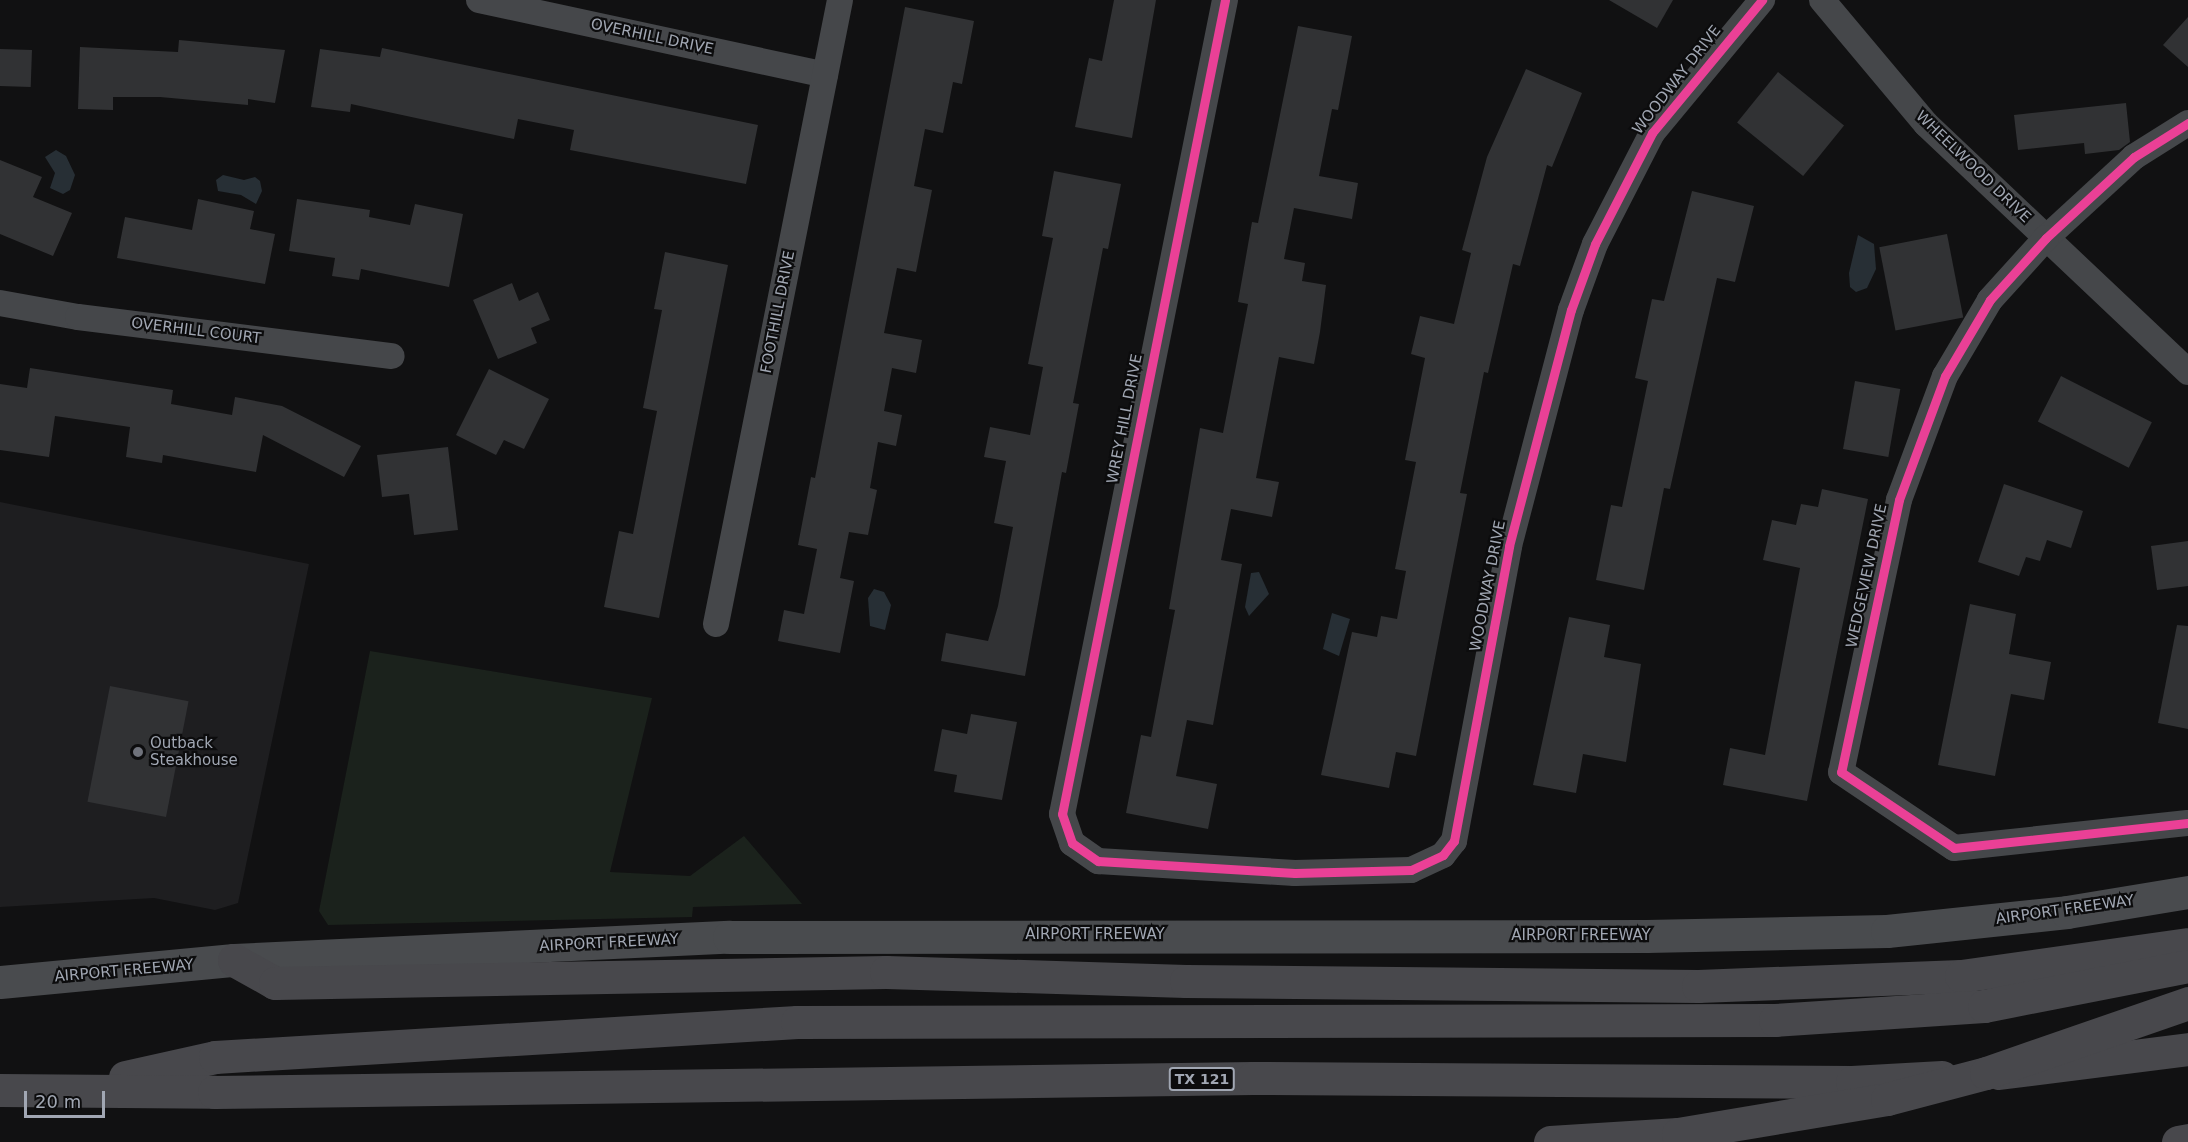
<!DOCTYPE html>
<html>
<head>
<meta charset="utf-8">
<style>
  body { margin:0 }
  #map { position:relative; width:2188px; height:1142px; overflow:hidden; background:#111112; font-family:"DejaVu Sans",sans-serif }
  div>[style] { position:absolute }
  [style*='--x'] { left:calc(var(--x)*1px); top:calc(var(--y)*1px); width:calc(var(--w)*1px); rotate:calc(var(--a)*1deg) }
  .built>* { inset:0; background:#1e1e20 }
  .green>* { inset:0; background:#1b221c }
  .water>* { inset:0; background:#272f35 }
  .building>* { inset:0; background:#313234; transform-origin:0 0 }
  .street>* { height:26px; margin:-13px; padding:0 13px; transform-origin:13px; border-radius:13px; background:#45474a }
  .secondary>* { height:33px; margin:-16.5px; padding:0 16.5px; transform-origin:16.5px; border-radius:16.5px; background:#494b4e }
  .highway>* { height:33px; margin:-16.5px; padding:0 16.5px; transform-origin:16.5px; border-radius:16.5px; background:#48484c }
  .highway-bridge>* { height:33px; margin:-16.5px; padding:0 16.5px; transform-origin:16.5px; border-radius:16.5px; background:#48484c }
  .cycleway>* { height:9px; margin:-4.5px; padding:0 4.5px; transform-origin:4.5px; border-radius:4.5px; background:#ea4096 }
  .dots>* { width:16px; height:16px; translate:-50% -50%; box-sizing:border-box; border:3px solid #0c0c0d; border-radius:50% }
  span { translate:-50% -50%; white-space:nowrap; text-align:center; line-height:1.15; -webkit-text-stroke:4.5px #0c0c0d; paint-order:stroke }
  .shield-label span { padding:2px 4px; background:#0c0c0d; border:2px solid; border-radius:4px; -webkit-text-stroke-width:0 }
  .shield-label { font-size:14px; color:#a1a7b3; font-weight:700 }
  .street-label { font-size:15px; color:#a1a7b3 }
  .poi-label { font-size:15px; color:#a1a7b3 }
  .left { translate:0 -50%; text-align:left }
  .scale { position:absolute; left:24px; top:1091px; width:81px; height:27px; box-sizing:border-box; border:3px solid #a1a7b3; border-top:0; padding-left:8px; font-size:18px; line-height:21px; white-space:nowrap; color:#a1a7b3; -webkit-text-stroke:4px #0c0c0d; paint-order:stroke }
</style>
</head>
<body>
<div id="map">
  <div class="built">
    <i style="clip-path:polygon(0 502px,309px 564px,238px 903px,215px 910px,154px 898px,0 907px)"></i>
  </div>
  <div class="green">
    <i style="clip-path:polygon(370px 651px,652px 698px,610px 872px,690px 876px,744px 836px,802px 904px,693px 907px,692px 917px,328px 925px,319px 911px)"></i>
  </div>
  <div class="water">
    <i style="clip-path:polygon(56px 150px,66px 156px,75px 175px,70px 190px,63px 194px,50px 188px,55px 173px,45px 157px)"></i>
    <i style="clip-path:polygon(223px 175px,244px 180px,255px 177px,260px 181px,262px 191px,256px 204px,241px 195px,218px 191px,216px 180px)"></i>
    <i style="clip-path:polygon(1858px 235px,1874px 244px,1876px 269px,1867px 288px,1856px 292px,1850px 287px,1849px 273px)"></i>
    <i style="clip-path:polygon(1259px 572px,1269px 594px,1249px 616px,1245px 607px,1251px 573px)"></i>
    <i style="clip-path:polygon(874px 589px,884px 592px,891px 605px,885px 630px,870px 626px,868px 598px)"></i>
    <i style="clip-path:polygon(1332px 613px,1350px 619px,1339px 656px,1323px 649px)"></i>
  </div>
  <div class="building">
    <i style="clip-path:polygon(1114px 0,1156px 0,1132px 138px,1075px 127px,1089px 58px,1102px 61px)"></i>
    <i style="clip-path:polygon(1609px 0,1673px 0,1657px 28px)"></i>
    <i style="clip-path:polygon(905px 7px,974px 21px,962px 84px,953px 82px,943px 133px,925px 129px,914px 186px,932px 190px,916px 272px,897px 268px,884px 333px,922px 340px,916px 373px,892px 368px,884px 411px,902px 415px,896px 446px,878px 442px,870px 488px,877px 490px,868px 535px,849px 532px,840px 578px,854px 581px,840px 653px,778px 641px,784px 610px,804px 614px,817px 549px,798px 545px,811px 477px,815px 478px)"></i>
    <i style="clip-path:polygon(2188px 17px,2188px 67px,2163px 45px)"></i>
    <i style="clip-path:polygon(1298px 26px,1352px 36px,1338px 110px,1332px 109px,1319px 176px,1358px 183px,1352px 219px,1294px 208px,1284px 259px,1305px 263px,1302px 281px,1326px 285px,1320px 332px,1314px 364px,1279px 357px,1256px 478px,1279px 482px,1272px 517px,1231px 509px,1221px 560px,1242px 564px,1213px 725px,1187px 720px,1176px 776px,1217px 784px,1208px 829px,1126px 813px,1141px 735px,1151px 737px,1175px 610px,1169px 609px,1200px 428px,1223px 433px,1248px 304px,1238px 302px,1252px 222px,1258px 223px)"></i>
    <i style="clip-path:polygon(179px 40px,285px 50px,275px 103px,248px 99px,248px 105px,160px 97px,113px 97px,113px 110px,78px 109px,80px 47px,178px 52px)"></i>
    <i style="clip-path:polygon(382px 48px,758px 125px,746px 184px,570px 150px,574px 130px,518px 119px,514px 139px,351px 104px,350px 112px,311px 107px,320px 49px,380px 57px)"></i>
    <i style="left:0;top:49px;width:32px;height:37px;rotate:2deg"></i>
    <i style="clip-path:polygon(1526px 69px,1582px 93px,1552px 167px,1547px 165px,1520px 266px,1513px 264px,1488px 373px,1484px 372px,1460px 493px,1467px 494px,1416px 756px,1396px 752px,1389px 788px,1321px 775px,1352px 632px,1377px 637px,1381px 616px,1397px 619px,1406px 571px,1395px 569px,1416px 462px,1405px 460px,1425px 358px,1411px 354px,1420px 316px,1454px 324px,1471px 253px,1462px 250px,1487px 157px)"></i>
    <i style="left:1778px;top:72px;width:85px;height:65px;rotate:39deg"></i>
    <i style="clip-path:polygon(2126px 103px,2130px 142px,2119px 150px,2085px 154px,2084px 143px,2018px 150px,2014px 115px)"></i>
    <i style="clip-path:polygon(0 160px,42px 177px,33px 197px,72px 213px,53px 256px,0 234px)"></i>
    <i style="clip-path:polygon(1054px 171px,1121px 184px,1108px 249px,1103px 248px,1073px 403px,1079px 404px,1066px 473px,1062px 472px,1025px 676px,941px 661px,946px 633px,988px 641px,998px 606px,1013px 527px,994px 523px,1006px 461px,984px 457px,990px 427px,1030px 435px,1043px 367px,1028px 364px,1053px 238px,1042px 236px)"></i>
    <i style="clip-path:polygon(1692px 191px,1754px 206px,1735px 282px,1717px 278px,1670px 489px,1664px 488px,1644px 590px,1596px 580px,1611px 505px,1622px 507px,1648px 381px,1635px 378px,1652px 299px,1664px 301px)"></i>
    <i style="clip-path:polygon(198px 199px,254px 211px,250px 229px,275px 234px,265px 284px,117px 258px,125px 217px,192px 230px)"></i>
    <i style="clip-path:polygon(297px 199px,370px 210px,369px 217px,410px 225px,415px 204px,463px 214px,449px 287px,361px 269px,359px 280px,332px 276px,335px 258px,289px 251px)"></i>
    <i style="left:1947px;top:234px;width:85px;height:69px;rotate:79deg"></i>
    <i style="clip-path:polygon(665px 252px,728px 265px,659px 618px,604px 607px,619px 531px,633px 534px,657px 411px,643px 408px,662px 310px,654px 309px)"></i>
    <i style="clip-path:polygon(512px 283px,519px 301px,538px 292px,550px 320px,531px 328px,537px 343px,498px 359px,473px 300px)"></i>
    <i style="clip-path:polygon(30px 368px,173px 390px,171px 404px,232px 415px,235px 397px,282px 406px,361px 446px,344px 477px,263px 435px,256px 472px,163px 455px,162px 463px,126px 457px,130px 427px,55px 416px,49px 457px,0 450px,0 384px,27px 388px)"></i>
    <i style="clip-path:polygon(489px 369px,549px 399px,524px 449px,504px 440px,496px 455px,456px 435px)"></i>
    <i style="left:2061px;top:376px;width:102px;height:51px;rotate:27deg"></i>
    <i style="left:1855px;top:381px;width:46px;height:69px;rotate:10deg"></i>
    <i style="clip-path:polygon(448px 447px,458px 530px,414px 535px,409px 494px,382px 497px,377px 455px)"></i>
    <i style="clip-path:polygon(2004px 484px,2083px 511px,2071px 548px,2047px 540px,2040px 561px,2026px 557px,2019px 576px,1978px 562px)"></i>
    <i style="clip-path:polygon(1822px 489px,1868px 499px,1807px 801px,1723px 785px,1730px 748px,1765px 755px,1800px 568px,1763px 560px,1772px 520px,1796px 525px,1801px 504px,1818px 507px)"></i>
    <i style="clip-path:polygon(2188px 541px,2188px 586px,2157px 590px,2151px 546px)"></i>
    <i style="clip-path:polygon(1970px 604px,2016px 614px,2009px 654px,2051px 662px,2044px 700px,2011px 694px,1995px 776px,1938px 765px)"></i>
    <i style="clip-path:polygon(1569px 617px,1610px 625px,1604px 657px,1641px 664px,1626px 762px,1583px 754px,1576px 793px,1533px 785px)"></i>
    <i style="clip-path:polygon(2177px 625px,2188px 626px,2188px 729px,2158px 723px)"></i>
    <i style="left:110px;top:686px;width:80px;height:118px;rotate:11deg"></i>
    <i style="clip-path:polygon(971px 714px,1017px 722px,1002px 800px,954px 792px,957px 775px,934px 771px,942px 729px,967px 734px)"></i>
  </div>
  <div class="street">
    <i style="--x:479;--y:0;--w:354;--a:12.2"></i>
    <i style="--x:1225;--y:0;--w:830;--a:101.32"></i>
    <i style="--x:1062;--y:814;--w:31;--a:71"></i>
    <i style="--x:1072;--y:843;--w:32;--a:35"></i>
    <i style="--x:1098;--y:861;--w:197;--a:3.5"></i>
    <i style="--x:1295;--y:873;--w:116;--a:-1.5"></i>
    <i style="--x:1411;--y:870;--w:35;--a:-25"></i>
    <i style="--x:1443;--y:855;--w:18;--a:-52"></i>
    <i style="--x:1454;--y:841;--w:300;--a:-79.4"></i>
    <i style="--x:1509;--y:546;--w:244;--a:-75.3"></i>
    <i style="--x:1571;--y:310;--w:70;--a:-70"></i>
    <i style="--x:1595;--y:244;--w:125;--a:-62.8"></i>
    <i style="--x:1652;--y:133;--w:173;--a:-50.4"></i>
    <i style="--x:1822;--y:0;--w:162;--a:50"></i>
    <i style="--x:1926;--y:124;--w:361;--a:43.4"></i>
    <i style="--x:2188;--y:123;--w:64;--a:147.8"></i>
    <i style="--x:2134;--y:157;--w:120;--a:137.4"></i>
    <i style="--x:2046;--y:238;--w:84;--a:132.1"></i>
    <i style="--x:1990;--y:300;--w:88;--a:120.6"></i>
    <i style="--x:1945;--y:376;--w:132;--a:110.4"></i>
    <i style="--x:1899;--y:500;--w:278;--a:102"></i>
    <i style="--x:1841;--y:772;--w:136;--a:33.9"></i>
    <i style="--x:1954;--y:848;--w:235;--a:-6.1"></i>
    <i style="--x:0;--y:303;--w:79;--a:10.2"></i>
    <i style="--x:78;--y:317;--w:316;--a:7.1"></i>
    <i style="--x:716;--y:624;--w:636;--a:-78.76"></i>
  </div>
  <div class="secondary">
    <i style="--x:0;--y:982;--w:235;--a:-5.4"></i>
    <i style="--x:234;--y:960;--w:496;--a:-2.7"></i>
    <i style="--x:729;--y:937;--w:917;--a:-0.06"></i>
    <i style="--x:1646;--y:936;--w:241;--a:-1.2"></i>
    <i style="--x:1887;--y:931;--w:181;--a:-6"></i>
    <i style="--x:2067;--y:912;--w:123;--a:-9.4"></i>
  </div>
  <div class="highway">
    <i style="--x:234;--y:960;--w:47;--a:29.3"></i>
    <i style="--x:275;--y:983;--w:611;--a:-1.03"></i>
    <i style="--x:886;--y:972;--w:300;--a:1.7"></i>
    <i style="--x:1186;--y:981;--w:512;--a:0.56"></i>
    <i style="--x:1698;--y:986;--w:263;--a:-2.2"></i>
    <i style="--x:1961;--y:976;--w:229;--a:-8"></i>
    <i style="--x:1999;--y:1073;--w:191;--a:-7.2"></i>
    <i style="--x:125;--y:1077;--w:92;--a:-12.5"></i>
    <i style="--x:215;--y:1057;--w:583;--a:-3.44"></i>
    <i style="--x:797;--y:1022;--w:978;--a:-0.12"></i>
    <i style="--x:1775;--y:1020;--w:209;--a:-3.8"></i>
    <i style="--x:1984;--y:1006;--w:208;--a:-11.1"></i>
    <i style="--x:0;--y:1090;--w:214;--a:0.5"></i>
    <i style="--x:214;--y:1092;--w:1039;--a:-0.77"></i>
    <i style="--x:1253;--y:1078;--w:599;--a:0.38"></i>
    <i style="--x:1852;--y:1082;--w:90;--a:-3.2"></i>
    <i style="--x:1550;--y:1142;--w:128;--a:-3.6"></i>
    <i style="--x:2178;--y:1142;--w:10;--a:-11"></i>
  </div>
  <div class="highway-bridge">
    <i style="--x:1678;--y:1134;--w:212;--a:-9.5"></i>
    <i style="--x:1887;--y:1099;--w:102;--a:-14.7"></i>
    <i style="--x:1986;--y:1073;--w:214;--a:-19.1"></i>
  </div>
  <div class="cycleway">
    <i style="--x:1225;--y:0;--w:830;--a:101.32"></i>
    <i style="--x:1062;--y:814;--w:31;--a:71"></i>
    <i style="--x:1072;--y:843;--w:32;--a:35"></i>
    <i style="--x:1098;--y:861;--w:197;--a:3.5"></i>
    <i style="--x:1295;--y:873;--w:116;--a:-1.5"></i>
    <i style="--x:1411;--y:870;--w:35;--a:-25"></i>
    <i style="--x:1443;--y:855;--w:18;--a:-52"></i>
    <i style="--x:1454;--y:841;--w:300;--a:-79.4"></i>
    <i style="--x:1509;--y:546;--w:244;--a:-75.3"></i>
    <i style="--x:1571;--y:310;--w:70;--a:-70"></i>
    <i style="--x:1595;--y:244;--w:125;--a:-62.8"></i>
    <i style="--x:1652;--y:133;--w:173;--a:-50.4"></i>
    <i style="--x:2188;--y:123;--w:64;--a:147.8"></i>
    <i style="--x:2134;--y:157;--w:120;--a:137.4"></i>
    <i style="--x:2046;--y:238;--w:84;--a:132.1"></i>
    <i style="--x:1990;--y:300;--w:88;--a:120.6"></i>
    <i style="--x:1945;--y:376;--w:132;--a:110.4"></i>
    <i style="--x:1899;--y:500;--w:278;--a:102"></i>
    <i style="--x:1841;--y:772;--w:136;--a:33.9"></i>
    <i style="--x:1954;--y:848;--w:235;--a:-6.1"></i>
  </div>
  <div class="dots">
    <i style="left:138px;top:752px;background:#6f727b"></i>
  </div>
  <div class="shield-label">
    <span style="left:1202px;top:1079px">TX 121</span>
  </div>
  <div class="street-label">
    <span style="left:652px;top:37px;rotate:12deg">OVERHILL DRIVE</span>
    <span style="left:1677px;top:80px;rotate:-52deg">WOODWAY DRIVE</span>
    <span style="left:1973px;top:167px;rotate:44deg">WHEELWOOD DRIVE</span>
    <span style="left:778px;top:312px;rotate:-79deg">FOOTHILL DRIVE</span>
    <span style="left:196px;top:331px;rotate:7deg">OVERHILL COURT</span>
    <span style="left:1125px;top:419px;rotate:-79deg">WREY HILL DRIVE</span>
    <span style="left:1867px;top:576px;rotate:-78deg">WEDGEVIEW DRIVE</span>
    <span style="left:1488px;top:586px;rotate:-79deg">WOODWAY DRIVE</span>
    <span style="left:2065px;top:910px;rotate:-8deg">AIRPORT FREEWAY</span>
    <span style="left:1095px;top:935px">AIRPORT FREEWAY</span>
    <span style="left:1581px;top:936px">AIRPORT FREEWAY</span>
    <span style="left:609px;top:943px;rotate:-3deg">AIRPORT FREEWAY</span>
    <span style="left:124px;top:971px;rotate:-5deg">AIRPORT FREEWAY</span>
  </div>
  <div class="poi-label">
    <span class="left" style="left:150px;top:752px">Outback<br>Steakhouse</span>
  </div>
  <div class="scale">20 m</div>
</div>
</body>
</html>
